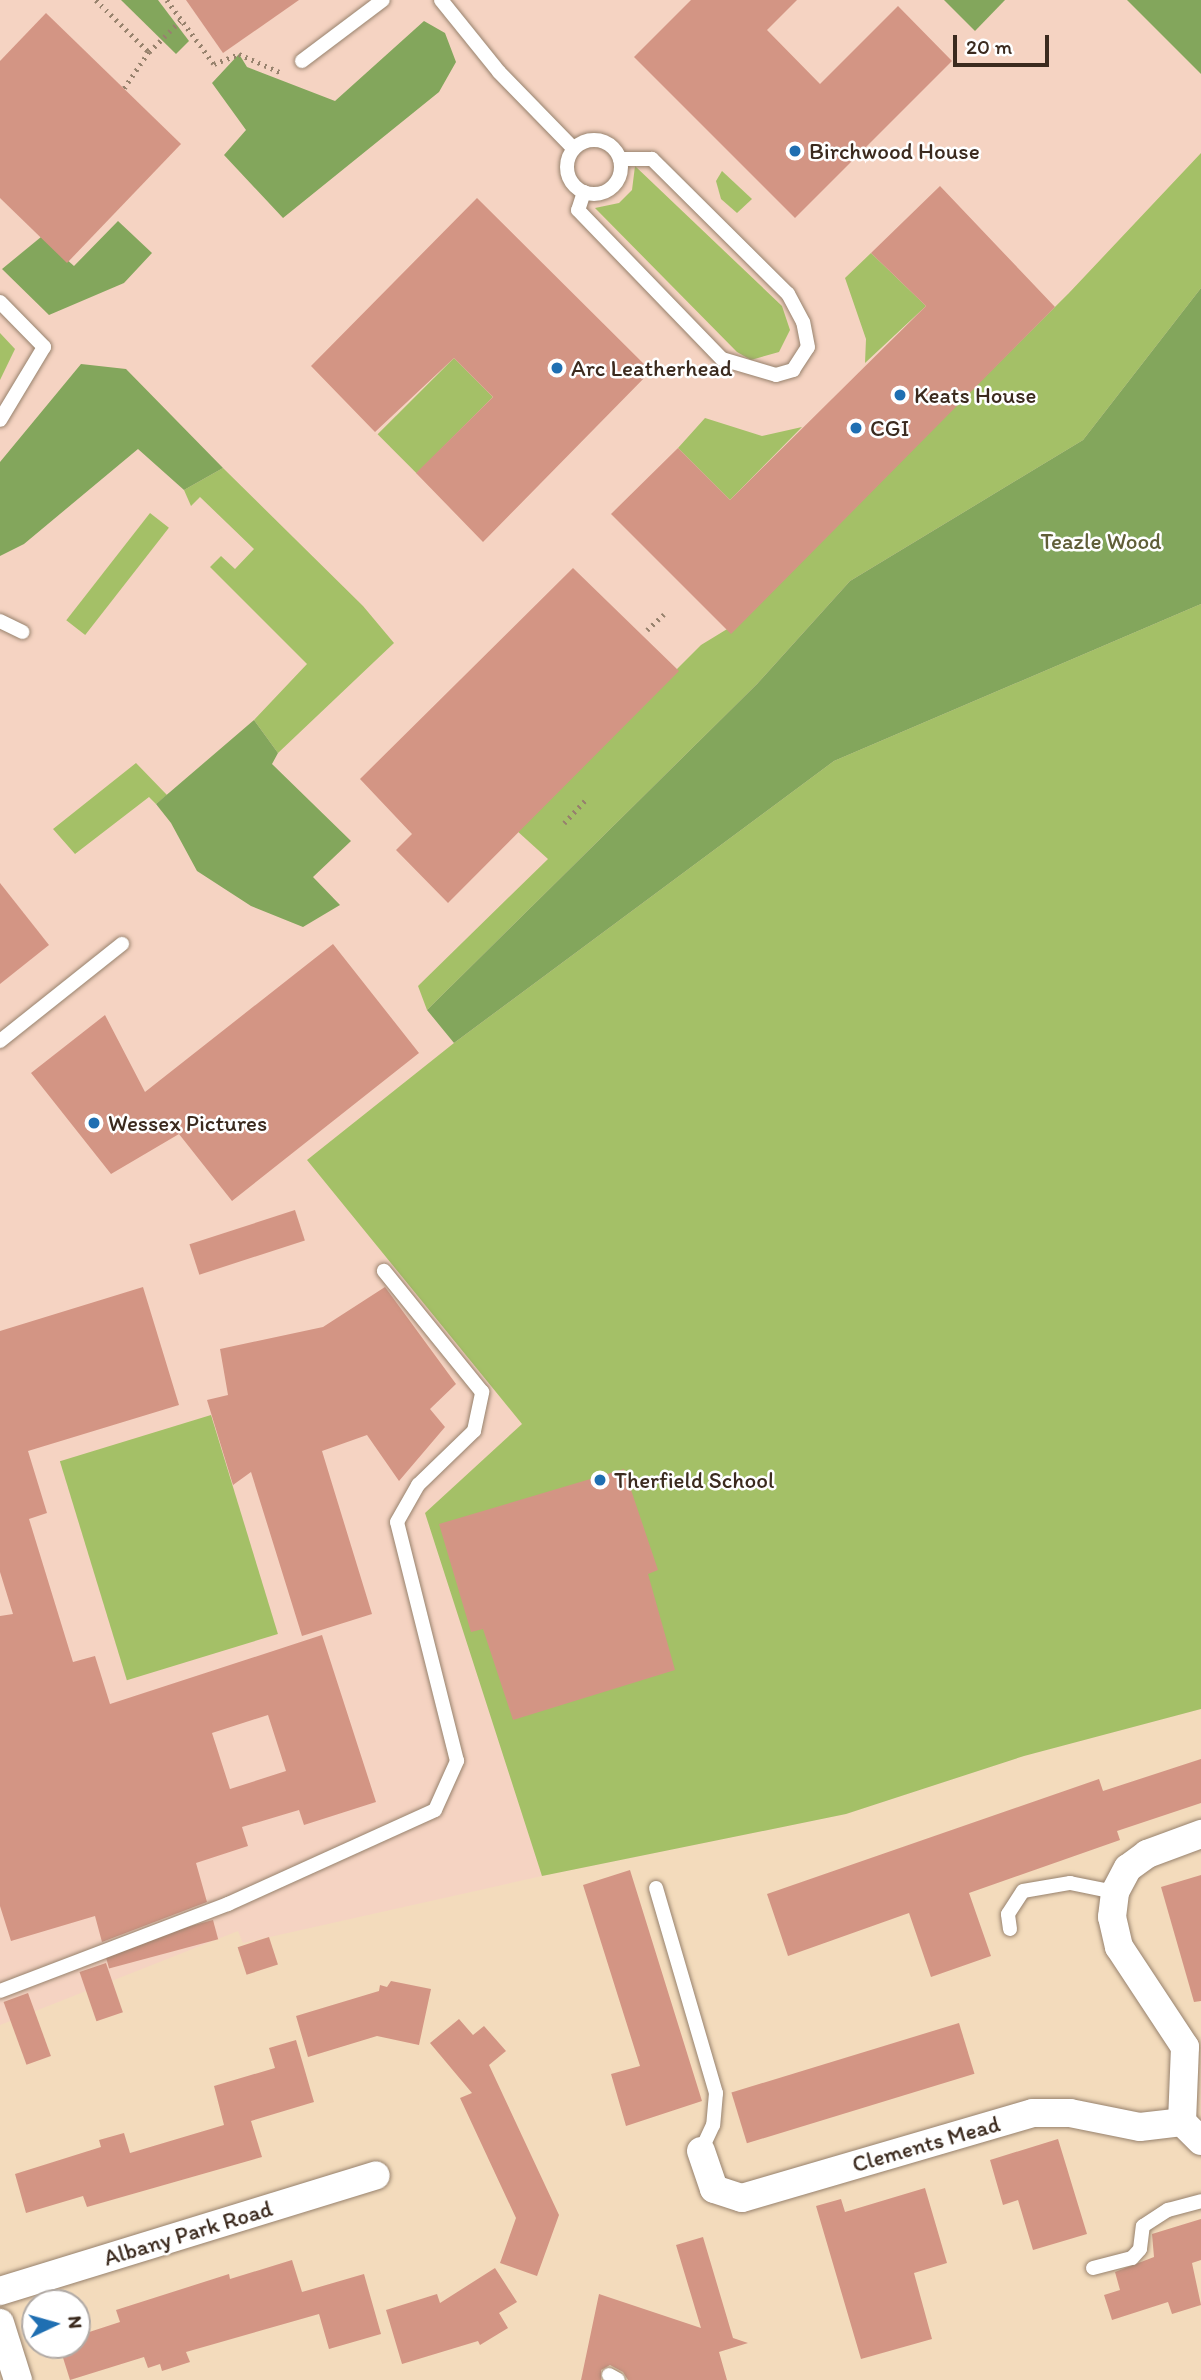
<!DOCTYPE html>
<html>
<head>
<meta charset="utf-8">
<style>
  body { margin:0 }
  #map { position:relative; width:1201px; height:2380px; overflow:hidden; background:#f3dbbc; font-family:Itim,sans-serif }
  div>[style] { position:absolute }
  [style*='--x'] { left:calc(var(--x)*1px); top:calc(var(--y)*1px); width:calc(var(--w)*1px); rotate:calc(var(--a)*1deg) }
  .built>* { inset:0; background:#f5d3c2 }
  .green>* { inset:0; background:#a4c067; transform-origin:0 0 }
  .forest>* { inset:0; background:#83a65c }
  .building>* { inset:0; background:#d39584; transform-origin:0 0 }
  .path>* { height:4.5px; margin-top:-2.25px; transform-origin:0; background:repeating-linear-gradient(90deg,#97826d 0 2px,transparent 0 7px) }
  .roads { filter:drop-shadow(0 0 2px #97826d) drop-shadow(0 0 2px #97826d) }
  .lane>* { height:14px; margin:-7px; padding:0 7px; transform-origin:7px; border-radius:7px; background:#fff }
  .lane>.ring { margin:-7px; padding:0; box-sizing:content-box; background:none; border:14px solid #fff; border-radius:50% }
  .street>* { height:28px; margin:-14px; padding:0 14px; transform-origin:14px; border-radius:14px; background:#fff }
  .dots>* { width:19px; height:19px; translate:-50% -50%; box-sizing:border-box; border:4px solid #fff; border-radius:50% }
  span { translate:-50% -50%; white-space:nowrap; text-align:center; line-height:1.15; -webkit-text-stroke:5px #fff; paint-order:stroke }
  .poi-label { font-size:23px; color:#3b2a1e }
  .left { translate:0 -50%; text-align:left }
  .park-label { font-size:23px; color:#605e38 }
  .street-label { font-size:23px; color:#3b2a1e }
  .north { position:absolute; left:21px; top:2289px; width:70px; height:70px; box-sizing:border-box; background:#fff; border:2px solid #b1aaa5; border-radius:50%; rotate:85deg; font-size:19px; font-weight:700; line-height:28px; text-align:center; color:#3b2a1e }
  .north::after { content:''; display:block; margin:auto; width:24px; height:32px; background:#1f6fb2; clip-path:polygon(50% 0,100% 100%,50% 72%,0 100%) }
  .scale { position:absolute; left:953px; top:35px; width:96px; height:32px; box-sizing:border-box; border:4px solid #3b2a1e; border-top:0; padding-left:9px; font-size:21px; line-height:24px; white-space:nowrap; color:#3b2a1e; -webkit-text-stroke:5px #fff; paint-order:stroke }
</style>
</head>
<body>
<div id="map">
  <div class="built">
    <i style="clip-path:polygon(0 0,1127px 0,1201px 74px,1201px 288px,427px 1010px,1201px 604px,1201px 1709px,1024px 1756px,846px 1814px,542px 1876px,243px 1943px,238px 1931px,0 2025px)"></i>
  </div>
  <div class="green">
    <i style="clip-path:polygon(1201px 153px,1201px 288px,1083px 440px,850px 581px,757px 684px,427px 1010px,418px 986px,548px 859px,516px 830px,701px 645px,737px 623px,1069px 293px)"></i>
    <i style="clip-path:polygon(635px 166px,782px 306px,790px 330px,779px 352px,751px 360px,737px 352px,595px 208px,619px 203px,632px 190px)"></i>
    <i style="clip-path:polygon(722px 171px,752px 199px,737px 213px,721px 199px,716px 181px)"></i>
    <i style="clip-path:polygon(871px 253px,926px 306px,865px 363px,866px 339px,845px 278px)"></i>
    <i style="clip-path:polygon(0 333px,15px 349px,0 380px)"></i>
    <i style="left:454px;top:358px;width:55px;height:108px;rotate:45deg"></i>
    <i style="clip-path:polygon(705px 418px,762px 436px,802px 427px,730px 500px,678px 448px)"></i>
    <i style="clip-path:polygon(223px 468px,363px 606px,394px 643px,278px 753px,254px 720px,307px 664px,210px 567px,221px 556px,235px 569px,254px 549px,200px 497px,191px 506px,184px 490px)"></i>
    <i style="left:150px;top:513px;width:24px;height:136px;rotate:38deg"></i>
    <i style="clip-path:polygon(1201px 604px,1201px 1709px,1024px 1756px,846px 1814px,542px 1876px,425px 1513px,522px 1424px,307px 1160px,454px 1043px,834px 761px)"></i>
    <i style="clip-path:polygon(136px 763px,167px 795px,156px 804px,149px 797px,75px 854px,53px 829px)"></i>
    <i style="left:211px;top:1415px;width:229px;height:158px;rotate:73deg"></i>
  </div>
  <div class="forest">
    <i style="clip-path:polygon(121px 0,158px 0,189px 41px,176px 54px)"></i>
    <i style="clip-path:polygon(944px 0,1005px 0,975px 31px)"></i>
    <i style="clip-path:polygon(1127px 0,1201px 0,1201px 74px)"></i>
    <i style="clip-path:polygon(424px 21px,445px 33px,456px 62px,439px 92px,283px 218px,224px 155px,246px 130px,212px 83px,239px 54px,247px 67px,335px 101px)"></i>
    <i style="clip-path:polygon(118px 221px,152px 253px,124px 283px,49px 315px,2px 269px,41px 237px,74px 266px)"></i>
    <i style="clip-path:polygon(1201px 288px,1201px 604px,834px 761px,454px 1043px,427px 1010px,757px 684px,850px 581px,1083px 440px)"></i>
    <i style="clip-path:polygon(81px 364px,126px 369px,223px 468px,184px 490px,138px 449px,24px 544px,0 556px,0 462px)"></i>
    <i style="clip-path:polygon(254px 720px,278px 753px,272px 764px,351px 841px,313px 877px,340px 905px,303px 927px,251px 906px,197px 871px,171px 823px,156px 804px)"></i>
  </div>
  <div class="building">
    <i style="clip-path:polygon(186px 0,299px 0,223px 53px)"></i>
    <i style="clip-path:polygon(691px 0,797px 0,767px 30px,820px 84px,898px 6px,952px 61px,795px 218px,634px 57px)"></i>
    <i style="clip-path:polygon(46px 13px,181px 144px,67px 263px,0 198px,0 61px)"></i>
    <i style="clip-path:polygon(940px 186px,1055px 307px,731px 634px,611px 514px,678px 448px,730px 500px,926px 306px,871px 253px)"></i>
    <i style="clip-path:polygon(477px 198px,651px 371px,483px 542px,416px 473px,493px 397px,454px 358px,375px 432px,311px 366px)"></i>
    <i style="clip-path:polygon(573px 568px,679px 671px,448px 903px,396px 850px,412px 834px,360px 779px)"></i>
    <i style="clip-path:polygon(0 883px,49px 945px,0 984px)"></i>
    <i style="clip-path:polygon(333px 944px,419px 1053px,232px 1201px,179px 1134px,111px 1174px,31px 1073px,105px 1015px,145px 1092px)"></i>
    <i style="left:295px;top:1210px;width:32px;height:111px;rotate:72deg"></i>
    <i style="clip-path:polygon(evenodd,143px 1287px,179px 1405px,28px 1451px,47px 1513px,29px 1519px,73px 1662px,95px 1656px,110px 1704px,322px 1635px,376px 1802px,304px 1825px,299px 1810px,242px 1827px,248px 1846px,196px 1863px,207px 1902px,102px 1942px,95px 1916px,11px 1941px,0 1906px,0 1616px,13px 1614px,0 1572px,0 1331px,143px 1287px,268px 1715px,286px 1771px,230px 1789px,212px 1733px,268px 1715px)"></i>
    <i style="clip-path:polygon(385px 1287px,456px 1384px,430px 1409px,445px 1427px,399px 1481px,367px 1435px,322px 1451px,372px 1614px,302px 1636px,251px 1472px,233px 1485px,207px 1400px,228px 1395px,220px 1349px,323px 1327px)"></i>
    <i style="clip-path:polygon(624px 1469px,658px 1570px,648px 1574px,675px 1670px,513px 1720px,483px 1629px,471px 1632px,439px 1524px)"></i>
    <i style="clip-path:polygon(1201px 1759px,1201px 1803px,1117px 1831px,1120px 1840px,969px 1893px,991px 1956px,931px 1977px,909px 1913px,788px 1956px,767px 1894px,1099px 1779px,1103px 1791px)"></i>
    <i style="clip-path:polygon(630px 1870px,702px 2101px,626px 2126px,611px 2074px,640px 2066px,583px 1885px)"></i>
    <i style="clip-path:polygon(1201px 1875px,1201px 2001px,1194px 2002px,1161px 1887px)"></i>
    <i style="left:213px;top:1920px;width:20px;height:113px;rotate:75deg"></i>
    <i style="left:269px;top:1937px;width:29px;height:33px;rotate:72deg"></i>
    <i style="left:106px;top:1963px;width:52px;height:28px;rotate:71deg"></i>
    <i style="clip-path:polygon(391px 1981px,431px 1989px,419px 2045px,377px 2036px,308px 2057px,296px 2016px,379px 1991px,380px 1985px,387px 1987px)"></i>
    <i style="left:28px;top:1993px;width:67px;height:26px;rotate:70deg"></i>
    <i style="clip-path:polygon(459px 2019px,473px 2035px,484px 2026px,506px 2051px,489px 2065px,559px 2215px,537px 2276px,500px 2263px,516px 2218px,460px 2098px,472px 2093px,430px 2043px)"></i>
    <i style="left:959px;top:2023px;width:53px;height:238px;rotate:73deg"></i>
    <i style="clip-path:polygon(296px 2040px,314px 2102px,251px 2121px,262px 2157px,87px 2207px,83px 2196px,26px 2213px,15px 2174px,101px 2147px,99px 2140px,124px 2133px,130px 2153px,224px 2125px,214px 2086px,275px 2068px,269px 2048px)"></i>
    <i style="clip-path:polygon(1058px 2139px,1087px 2234px,1033px 2250px,1018px 2200px,1003px 2205px,990px 2160px)"></i>
    <i style="clip-path:polygon(925px 2188px,947px 2263px,914px 2273px,932px 2339px,861px 2359px,816px 2206px,841px 2199px,845px 2212px)"></i>
    <i style="clip-path:polygon(1201px 2219px,1201px 2260px,1192px 2263px,1201px 2305px,1172px 2314px,1168px 2302px,1112px 2320px,1104px 2295px,1120px 2290px,1115px 2272px,1154px 2257px,1152px 2234px)"></i>
    <i style="clip-path:polygon(703px 2237px,733px 2338px,748px 2343px,719px 2352px,727px 2380px,628px 2380px,623px 2372px,610px 2365px,601px 2370px,601px 2380px,581px 2380px,599px 2294px,701px 2328px,676px 2245px)"></i>
    <i style="clip-path:polygon(292px 2260px,302px 2292px,364px 2274px,381px 2334px,329px 2349px,319px 2314px,186px 2352px,190px 2362px,162px 2371px,160px 2364px,148px 2368px,144px 2357px,70px 2380px,59px 2345px,77px 2345px,77px 2336px,120px 2322px,116px 2310px,229px 2274px,230px 2279px)"></i>
    <i style="clip-path:polygon(495px 2268px,517px 2302px,499px 2313px,508px 2328px,480px 2345px,478px 2341px,402px 2364px,386px 2310px,437px 2294px,440px 2303px)"></i>
  </div>
  <div class="path">
    <i style="--x:96;--y:0;--w:74;--a:44.5"></i>
    <i style="--x:149;--y:52;--w:45;--a:124"></i>
    <i style="--x:167;--y:0;--w:79;--a:53.7"></i>
    <i style="--x:214;--y:64;--w:27;--a:-22"></i>
    <i style="--x:239;--y:54;--w:47;--a:23.8"></i>
    <i style="--x:149;--y:52;--w:45;--a:-45"></i>
    <i style="--x:647;--y:630;--w:23;--a:-43"></i>
    <i style="--x:564;--y:823;--w:34;--a:-47"></i>
  </div>
  <div class="roads">
    <div class="lane">
      <i style="--x:441;--y:0;--w:92;--a:51.1"></i>
      <i style="--x:499;--y:72;--w:107;--a:45.8"></i>
      <i style="--x:302;--y:61;--w:101;--a:-37"></i>
      <i class="ring" style="left:567px;top:140px;width:40px;height:40px"></i>
      <i style="--x:584;--y:192;--w:19;--a:108"></i>
      <i style="--x:578;--y:210;--w:207;--a:46"></i>
      <i style="--x:722;--y:359;--w:56;--a:16.5"></i>
      <i style="--x:776;--y:375;--w:18;--a:-16"></i>
      <i style="--x:793;--y:370;--w:27;--a:-57"></i>
      <i style="--x:808;--y:347;--w:25;--a:-101"></i>
      <i style="--x:803;--y:322;--w:32;--a:-118"></i>
      <i style="--x:788;--y:294;--w:192;--a:-135.2"></i>
      <i style="--x:652;--y:159;--w:32;--a:180"></i>
      <i style="--x:0;--y:302;--w:63;--a:45.6"></i>
      <i style="--x:44;--y:347;--w:85;--a:121.1"></i>
      <i style="--x:0;--y:621;--w:25;--a:26"></i>
      <i style="--x:0;--y:1041;--w:156;--a:-38.5"></i>
      <i style="--x:656;--y:1888;--w:214;--a:73.7"></i>
      <i style="--x:716;--y:2093;--w:32;--a:95"></i>
      <i style="--x:713;--y:2125;--w:29;--a:115"></i>
      <i style="--x:1010;--y:1929;--w:15;--a:-98"></i>
      <i style="--x:1008;--y:1914;--w:27;--a:-57"></i>
      <i style="--x:1023;--y:1891;--w:48;--a:-9.7"></i>
      <i style="--x:1070;--y:1883;--w:46;--a:11.3"></i>
      <i style="--x:0;--y:1991;--w:244;--a:-20.9"></i>
      <i style="--x:228;--y:1904;--w:227;--a:-24.4"></i>
      <i style="--x:435;--y:1810;--w:54;--a:-65.8"></i>
      <i style="--x:457;--y:1761;--w:246;--a:-104.1"></i>
      <i style="--x:397;--y:1522;--w:43;--a:-60.4"></i>
      <i style="--x:418;--y:1485;--w:78;--a:-44"></i>
      <i style="--x:474;--y:1431;--w:40;--a:-78"></i>
      <i style="--x:482;--y:1392;--w:156;--a:-129"></i>
      <i style="--x:1093;--y:2268;--w:40;--a:-14.4"></i>
      <i style="--x:1132;--y:2258;--w:12;--a:-48"></i>
      <i style="--x:1140;--y:2249;--w:23;--a:-83"></i>
      <i style="--x:1143;--y:2226;--w:30;--a:-33"></i>
      <i style="--x:1168;--y:2210;--w:34;--a:-15"></i>
      <i style="--x:609;--y:2375;--w:10;--a:29"></i>
    </div>
    <div class="street">
      <i style="--x:1182;--y:2122;--w:75;--a:-87.7"></i>
      <i style="--x:1185;--y:2047;--w:120;--a:-123.4"></i>
      <i style="--x:1119;--y:1947;--w:31;--a:-103"></i>
      <i style="--x:1112;--y:1917;--w:25;--a:-83"></i>
      <i style="--x:1115;--y:1892;--w:27;--a:-62"></i>
      <i style="--x:1128;--y:1868;--w:24;--a:-36"></i>
      <i style="--x:1147;--y:1854;--w:58;--a:-20.3"></i>
      <i style="--x:701;--y:2151;--w:40;--a:71.1"></i>
      <i style="--x:714;--y:2189;--w:29;--a:18"></i>
      <i style="--x:742;--y:2198;--w:303;--a:-16.3"></i>
      <i style="--x:1033;--y:2113;--w:37;--a:0"></i>
      <i style="--x:1070;--y:2113;--w:71;--a:11.3"></i>
      <i style="--x:1140;--y:2127;--w:42;--a:-6.8"></i>
      <i style="--x:1182;--y:2122;--w:27;--a:45"></i>
      <i style="--x:0;--y:2291;--w:393;--a:-17.1"></i>
      <i style="--x:0;--y:2323;--w:60;--a:72.5"></i>
    </div>
  </div>
  <div class="dots">
    <i style="left:795px;top:151px;background:#1f6fb2"></i>
    <i style="left:557px;top:368px;background:#1f6fb2"></i>
    <i style="left:900px;top:395px;background:#1f6fb2"></i>
    <i style="left:856px;top:428px;background:#1f6fb2"></i>
    <i style="left:94px;top:1123px;background:#1f6fb2"></i>
    <i style="left:600px;top:1480px;background:#1f6fb2"></i>
  </div>
  <div class="poi-label">
    <span class="left" style="left:809px;top:151px">Birchwood House</span>
    <span class="left" style="left:571px;top:368px">Arc Leatherhead</span>
    <span class="left" style="left:914px;top:395px">Keats House</span>
    <span class="left" style="left:870px;top:428px">CGI</span>
    <span class="left" style="left:108px;top:1123px">Wessex Pictures</span>
    <span class="left" style="left:614px;top:1480px">Therfield School</span>
  </div>
  <div class="park-label">
    <span style="left:1101px;top:541px">Teazle Wood</span>
  </div>
  <div class="street-label">
    <span style="left:926px;top:2144px;rotate:-16deg">Clements Mead</span>
    <span style="left:188px;top:2233px;rotate:-17deg">Albany Park Road</span>
  </div>
  <div class="north">N</div>
  <div class="scale">20 m</div>
</div>
</body>
</html>
